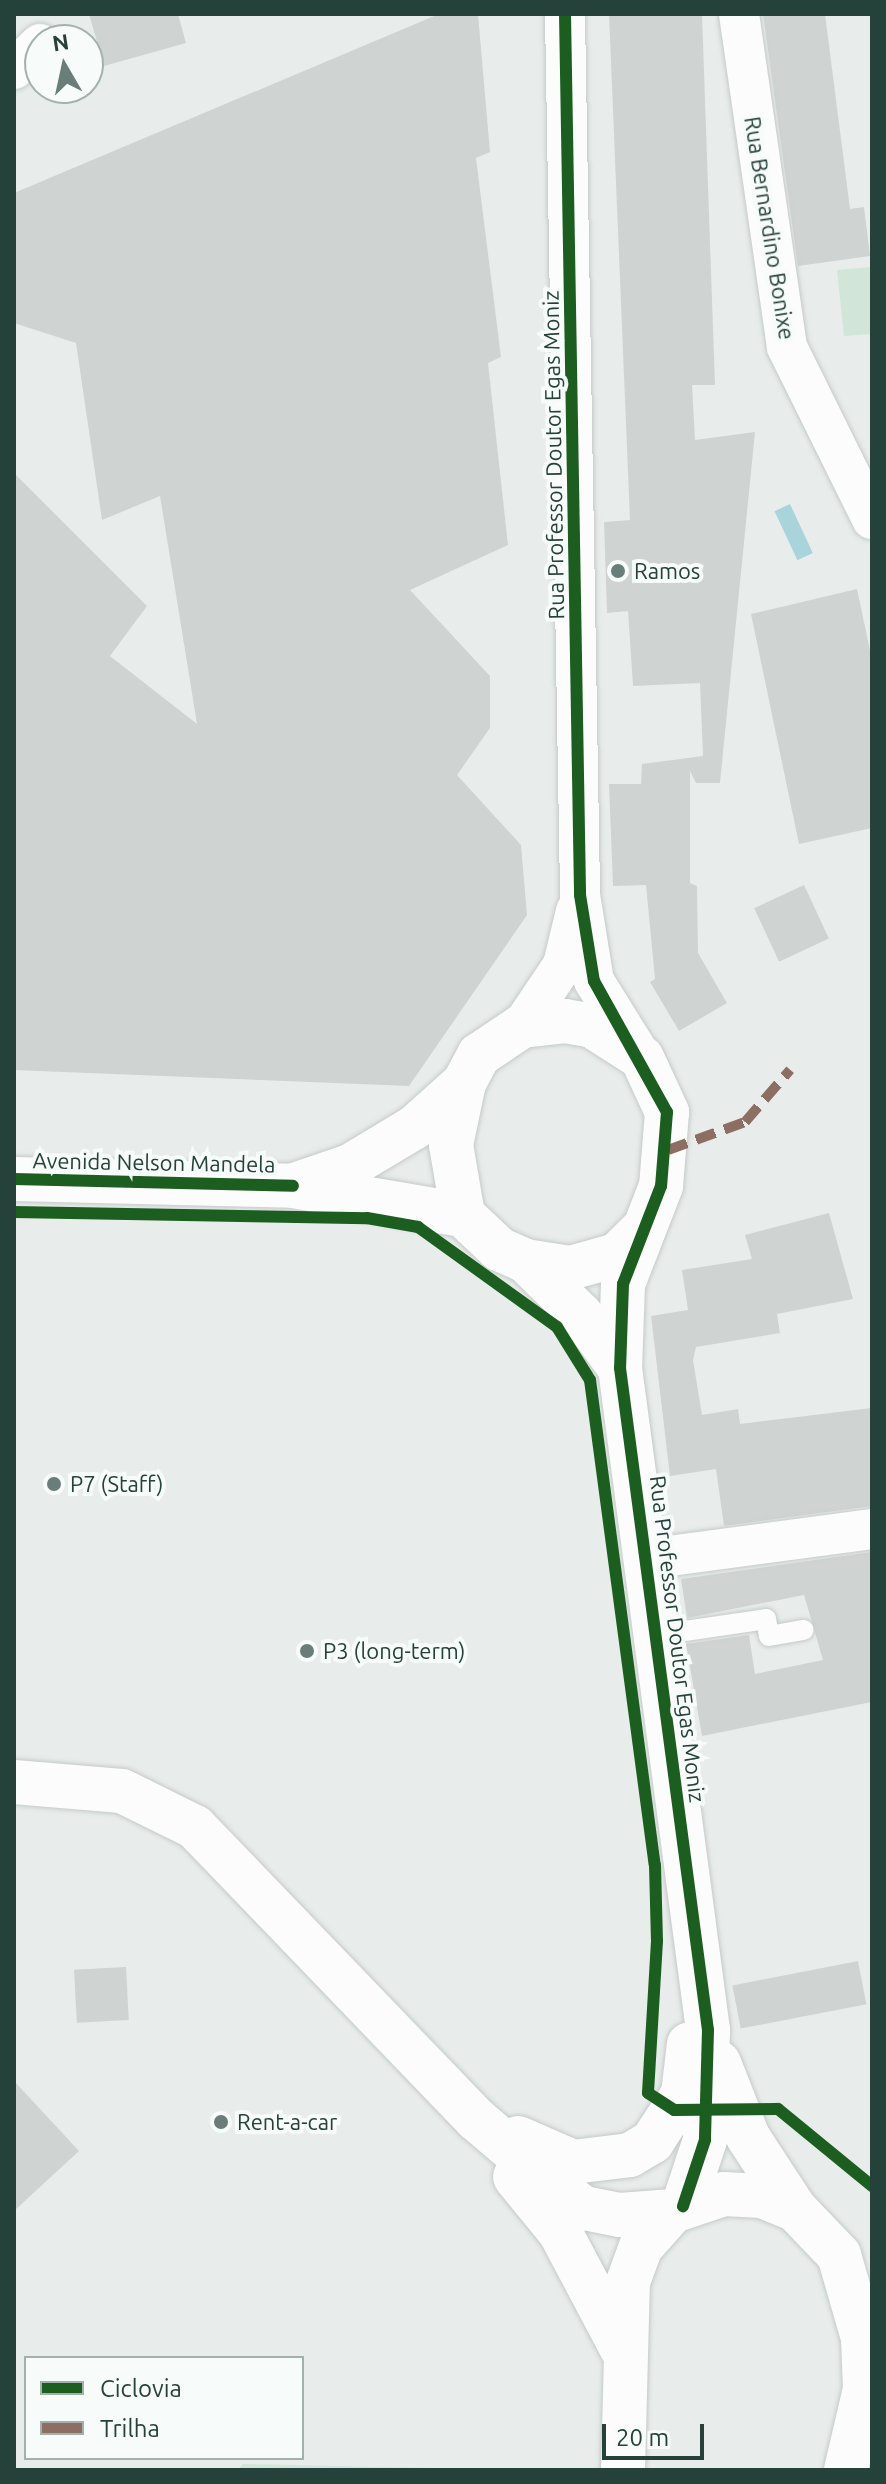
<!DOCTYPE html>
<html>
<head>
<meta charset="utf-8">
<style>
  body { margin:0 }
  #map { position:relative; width:886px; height:2484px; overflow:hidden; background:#e8edeb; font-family:Ubuntu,sans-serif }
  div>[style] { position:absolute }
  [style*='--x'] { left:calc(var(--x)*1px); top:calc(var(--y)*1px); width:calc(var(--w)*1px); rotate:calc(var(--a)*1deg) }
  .green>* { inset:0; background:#d1e6d8 }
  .water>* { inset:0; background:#a9d4db; transform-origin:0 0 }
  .building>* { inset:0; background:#cfd4d2; transform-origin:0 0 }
  .roads { filter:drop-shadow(0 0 2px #c5cac8) drop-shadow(0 0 2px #c5cac8) }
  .lane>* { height:20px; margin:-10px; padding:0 10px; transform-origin:10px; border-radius:10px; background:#fcfcfc }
  .street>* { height:40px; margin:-20px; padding:0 20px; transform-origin:20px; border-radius:20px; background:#fcfcfc }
  .secondary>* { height:44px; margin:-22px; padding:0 22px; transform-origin:22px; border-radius:22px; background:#fcfcfc }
  .quiet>* { height:10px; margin-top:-5px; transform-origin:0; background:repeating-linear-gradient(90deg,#8d6e63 0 20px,transparent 0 30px) }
  .cycleway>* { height:12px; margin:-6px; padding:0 6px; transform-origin:6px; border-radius:6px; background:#1b5e20 }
  .dots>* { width:22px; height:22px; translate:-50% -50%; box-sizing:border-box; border:4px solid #f7fbf9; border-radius:50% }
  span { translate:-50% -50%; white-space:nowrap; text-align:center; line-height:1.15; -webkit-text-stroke:8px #f7fbf9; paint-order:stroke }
  .street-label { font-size:22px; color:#24423a }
  .poi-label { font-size:22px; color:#24423a }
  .left { translate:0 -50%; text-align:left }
  .frame { position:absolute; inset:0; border:16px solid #24423a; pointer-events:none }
  .legend { position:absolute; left:24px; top:2356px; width:280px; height:104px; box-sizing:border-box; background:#f7fbf9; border:2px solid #a3b1ad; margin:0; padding:10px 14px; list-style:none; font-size:24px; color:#24423a }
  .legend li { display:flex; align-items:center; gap:16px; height:40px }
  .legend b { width:40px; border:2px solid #a3b1ad }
  .north { position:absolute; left:24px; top:24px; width:80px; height:80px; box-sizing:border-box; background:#f7fbf9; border:2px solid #a3b1ad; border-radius:50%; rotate:351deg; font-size:22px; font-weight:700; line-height:32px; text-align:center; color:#24423a }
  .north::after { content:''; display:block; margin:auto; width:28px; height:36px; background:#697e78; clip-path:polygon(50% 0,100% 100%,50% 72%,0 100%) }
  .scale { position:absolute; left:602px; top:2424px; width:102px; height:36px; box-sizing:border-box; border:4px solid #24423a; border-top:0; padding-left:10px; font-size:24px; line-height:28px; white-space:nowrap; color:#24423a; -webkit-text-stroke:6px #f7fbf9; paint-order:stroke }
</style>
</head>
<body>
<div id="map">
  <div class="green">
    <i style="clip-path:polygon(872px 267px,872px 334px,844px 336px,837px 270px)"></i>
    <i style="clip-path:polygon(243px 2464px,530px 2470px,237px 2470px)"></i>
  </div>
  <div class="water">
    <i style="left:790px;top:504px;width:54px;height:17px;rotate:65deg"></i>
  </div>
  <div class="building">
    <i style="clip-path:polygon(89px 14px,178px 14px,186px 43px,104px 66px)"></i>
    <i style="clip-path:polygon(439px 14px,478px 14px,490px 152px,476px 158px,501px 357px,488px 363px,508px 545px,410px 590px,490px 676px,490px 728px,457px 775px,521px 845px,527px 915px,409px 1086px,14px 1070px,14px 473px,147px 606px,110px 656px,197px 724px,160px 496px,102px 520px,76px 343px,14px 323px,14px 193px)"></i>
    <i style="clip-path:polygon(609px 14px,702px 14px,715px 385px,692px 385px,695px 440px,755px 432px,720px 783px,696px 783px,690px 771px,690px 883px,697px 886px,698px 953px,727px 1003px,679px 1031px,650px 982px,655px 979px,646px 885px,613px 886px,609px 784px,641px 784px,642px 764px,703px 756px,700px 683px,633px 686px,628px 611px,607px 613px,604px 522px,630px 520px)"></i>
    <i style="clip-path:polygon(763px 14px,825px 14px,850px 209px,864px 207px,870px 256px,798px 266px)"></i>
    <i style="clip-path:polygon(857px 589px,872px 660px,872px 828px,799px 844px,751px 614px)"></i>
    <i style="left:804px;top:885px;width:59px;height:55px;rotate:65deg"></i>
    <i style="clip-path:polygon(829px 1213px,853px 1299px,777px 1314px,780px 1333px,696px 1347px,693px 1360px,702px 1415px,738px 1409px,740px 1424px,872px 1408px,872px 1506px,724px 1526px,716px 1469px,670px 1476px,651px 1316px,688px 1310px,682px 1270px,752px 1259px,745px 1235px)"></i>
    <i style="clip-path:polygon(872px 1552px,872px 1702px,702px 1736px,686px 1644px,749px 1635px,755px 1674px,823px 1660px,804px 1595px,687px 1618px,681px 1579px)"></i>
    <i style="left:858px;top:1961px;width:44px;height:128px;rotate:79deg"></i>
    <i style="left:126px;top:1967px;width:53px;height:52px;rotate:87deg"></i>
    <i style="clip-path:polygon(14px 2081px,79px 2151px,14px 2211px)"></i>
  </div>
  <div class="roads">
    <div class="lane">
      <i style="--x:658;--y:1635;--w:109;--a:-8.4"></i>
      <i style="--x:766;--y:1619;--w:17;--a:80"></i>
      <i style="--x:769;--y:1636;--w:35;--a:-10"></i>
    </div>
    <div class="street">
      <i style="--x:565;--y:14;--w:881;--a:89.02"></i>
      <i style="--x:580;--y:895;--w:87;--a:80.8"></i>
      <i style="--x:594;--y:981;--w:91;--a:58.1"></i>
      <i style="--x:739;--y:14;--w:336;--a:81.8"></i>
      <i style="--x:787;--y:347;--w:192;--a:63.7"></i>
      <i style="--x:14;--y:69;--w:36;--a:-44"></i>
      <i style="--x:522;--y:1026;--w:73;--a:-56.1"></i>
      <i style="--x:563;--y:965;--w:56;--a:-76.5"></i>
      <i style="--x:647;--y:1559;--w:227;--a:-7.6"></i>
    </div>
    <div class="secondary">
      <i style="--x:14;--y:1179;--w:279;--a:1.4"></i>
      <i style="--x:293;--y:1186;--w:172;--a:9.7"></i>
      <i style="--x:294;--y:1185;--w:59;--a:-18.7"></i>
      <i style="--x:350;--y:1166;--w:76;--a:-31"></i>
      <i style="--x:415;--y:1127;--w:66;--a:-41.9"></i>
      <i style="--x:643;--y:1229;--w:37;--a:135"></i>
      <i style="--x:617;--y:1255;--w:49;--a:164.5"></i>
      <i style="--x:570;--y:1268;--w:45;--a:-171"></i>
      <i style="--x:526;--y:1261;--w:30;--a:-156"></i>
      <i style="--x:499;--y:1249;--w:50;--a:-136.6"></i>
      <i style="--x:463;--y:1215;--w:71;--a:-99.7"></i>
      <i style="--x:451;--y:1145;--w:63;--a:-78.2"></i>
      <i style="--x:464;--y:1083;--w:32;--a:-62"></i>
      <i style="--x:479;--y:1055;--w:52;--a:-34"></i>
      <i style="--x:522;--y:1026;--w:43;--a:-6.6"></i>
      <i style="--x:565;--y:1021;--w:27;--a:10"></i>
      <i style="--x:592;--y:1026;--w:59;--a:32.6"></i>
      <i style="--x:642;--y:1058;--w:60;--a:65.2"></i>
      <i style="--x:667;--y:1112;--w:74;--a:94.6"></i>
      <i style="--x:661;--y:1186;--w:105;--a:111.2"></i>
      <i style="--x:623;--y:1284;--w:84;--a:92"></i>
      <i style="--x:620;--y:1368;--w:668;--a:82.43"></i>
      <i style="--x:708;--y:2030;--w:110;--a:91.6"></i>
      <i style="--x:705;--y:2140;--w:70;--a:108.4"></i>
      <i style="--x:526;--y:1261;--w:77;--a:44.5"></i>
      <i style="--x:581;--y:1315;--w:66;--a:53.7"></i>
      <i style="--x:14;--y:1782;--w:108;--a:4.8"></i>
      <i style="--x:122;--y:1791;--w:81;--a:26.3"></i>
      <i style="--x:195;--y:1827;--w:405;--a:46.1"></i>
      <i style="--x:476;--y:2119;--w:106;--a:40.4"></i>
      <i style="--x:557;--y:2188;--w:34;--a:37"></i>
      <i style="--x:584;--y:2208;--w:37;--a:11"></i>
      <i style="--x:620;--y:2215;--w:53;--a:-4.3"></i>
      <i style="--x:719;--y:2063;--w:79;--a:68.6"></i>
      <i style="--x:748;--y:2137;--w:86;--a:56.9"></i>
      <i style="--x:518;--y:2138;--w:60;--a:23.6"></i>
      <i style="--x:573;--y:2162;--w:57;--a:-7"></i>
      <i style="--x:630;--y:2155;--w:26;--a:-31"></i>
      <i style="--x:652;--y:2142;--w:57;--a:-57.1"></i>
      <i style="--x:683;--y:2094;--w:50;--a:-83.2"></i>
      <i style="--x:515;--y:2177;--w:71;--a:50.7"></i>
      <i style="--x:560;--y:2232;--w:132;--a:62.1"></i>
      <i style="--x:623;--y:2470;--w:188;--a:-88.5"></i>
      <i style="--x:628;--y:2282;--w:37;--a:-70"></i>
      <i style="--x:641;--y:2247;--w:48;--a:-48.4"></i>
      <i style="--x:673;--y:2211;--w:54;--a:-18.4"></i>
      <i style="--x:724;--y:2194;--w:38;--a:3"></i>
      <i style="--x:762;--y:2196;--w:35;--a:22"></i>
      <i style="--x:795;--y:2209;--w:64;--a:46.3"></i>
      <i style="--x:839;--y:2255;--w:86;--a:73.9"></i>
      <i style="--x:863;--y:2338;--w:51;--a:87.8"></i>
      <i style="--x:865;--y:2389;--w:83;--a:103.2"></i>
    </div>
  </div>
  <div class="quiet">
    <i style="--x:668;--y:1150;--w:82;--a:-20"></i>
    <i style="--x:745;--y:1122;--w:69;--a:-49.1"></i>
  </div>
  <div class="cycleway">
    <i style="--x:565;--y:14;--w:881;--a:89.02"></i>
    <i style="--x:580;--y:895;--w:87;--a:80.8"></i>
    <i style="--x:594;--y:981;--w:150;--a:60.9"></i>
    <i style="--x:667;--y:1112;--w:74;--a:94.6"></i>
    <i style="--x:661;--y:1186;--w:105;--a:111.2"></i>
    <i style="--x:623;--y:1284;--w:84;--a:92"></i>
    <i style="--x:620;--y:1368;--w:668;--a:82.43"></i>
    <i style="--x:708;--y:2030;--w:110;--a:91.6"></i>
    <i style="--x:705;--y:2140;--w:70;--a:108.4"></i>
    <i style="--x:14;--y:1179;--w:279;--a:1.4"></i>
    <i style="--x:14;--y:1212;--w:353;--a:1"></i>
    <i style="--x:367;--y:1218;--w:52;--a:10"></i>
    <i style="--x:418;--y:1227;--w:171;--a:35.7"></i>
    <i style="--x:557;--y:1327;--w:62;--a:58.1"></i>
    <i style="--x:590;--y:1380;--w:489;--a:82.4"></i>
    <i style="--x:655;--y:1865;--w:76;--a:88.5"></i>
    <i style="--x:657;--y:1941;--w:152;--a:93.4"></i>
    <i style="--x:648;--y:2093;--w:31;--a:33"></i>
    <i style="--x:674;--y:2110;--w:104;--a:-0.6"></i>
    <i style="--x:778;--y:2109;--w:122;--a:39.3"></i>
  </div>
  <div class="dots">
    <i style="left:618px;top:571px;background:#697e78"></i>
    <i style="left:54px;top:1484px;background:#697e78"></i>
    <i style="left:307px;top:1651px;background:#697e78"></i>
    <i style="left:221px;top:2122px;background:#697e78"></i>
  </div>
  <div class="street-label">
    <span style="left:770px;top:228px;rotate:81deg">Rua Bernardino Bonixe</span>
    <span style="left:553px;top:455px;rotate:-91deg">Rua Professor Doutor Egas Moniz</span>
    <span style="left:154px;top:1162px;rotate:1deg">Avenida Nelson Mandela</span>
    <span style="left:678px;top:1639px;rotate:83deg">Rua Professor Doutor Egas Moniz</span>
  </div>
  <div class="poi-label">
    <span class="left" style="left:634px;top:571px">Ramos</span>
    <span class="left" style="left:70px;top:1484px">P7 (Staff)</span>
    <span class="left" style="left:323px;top:1651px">P3 (long-term)</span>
    <span class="left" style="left:237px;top:2122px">Rent-a-car</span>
  </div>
  <div class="frame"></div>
  <ul class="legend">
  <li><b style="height:10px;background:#1b5e20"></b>Ciclovia</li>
  <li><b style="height:10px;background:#8d6e63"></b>Trilha</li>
  </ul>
  <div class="north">N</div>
  <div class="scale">20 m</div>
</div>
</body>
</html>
